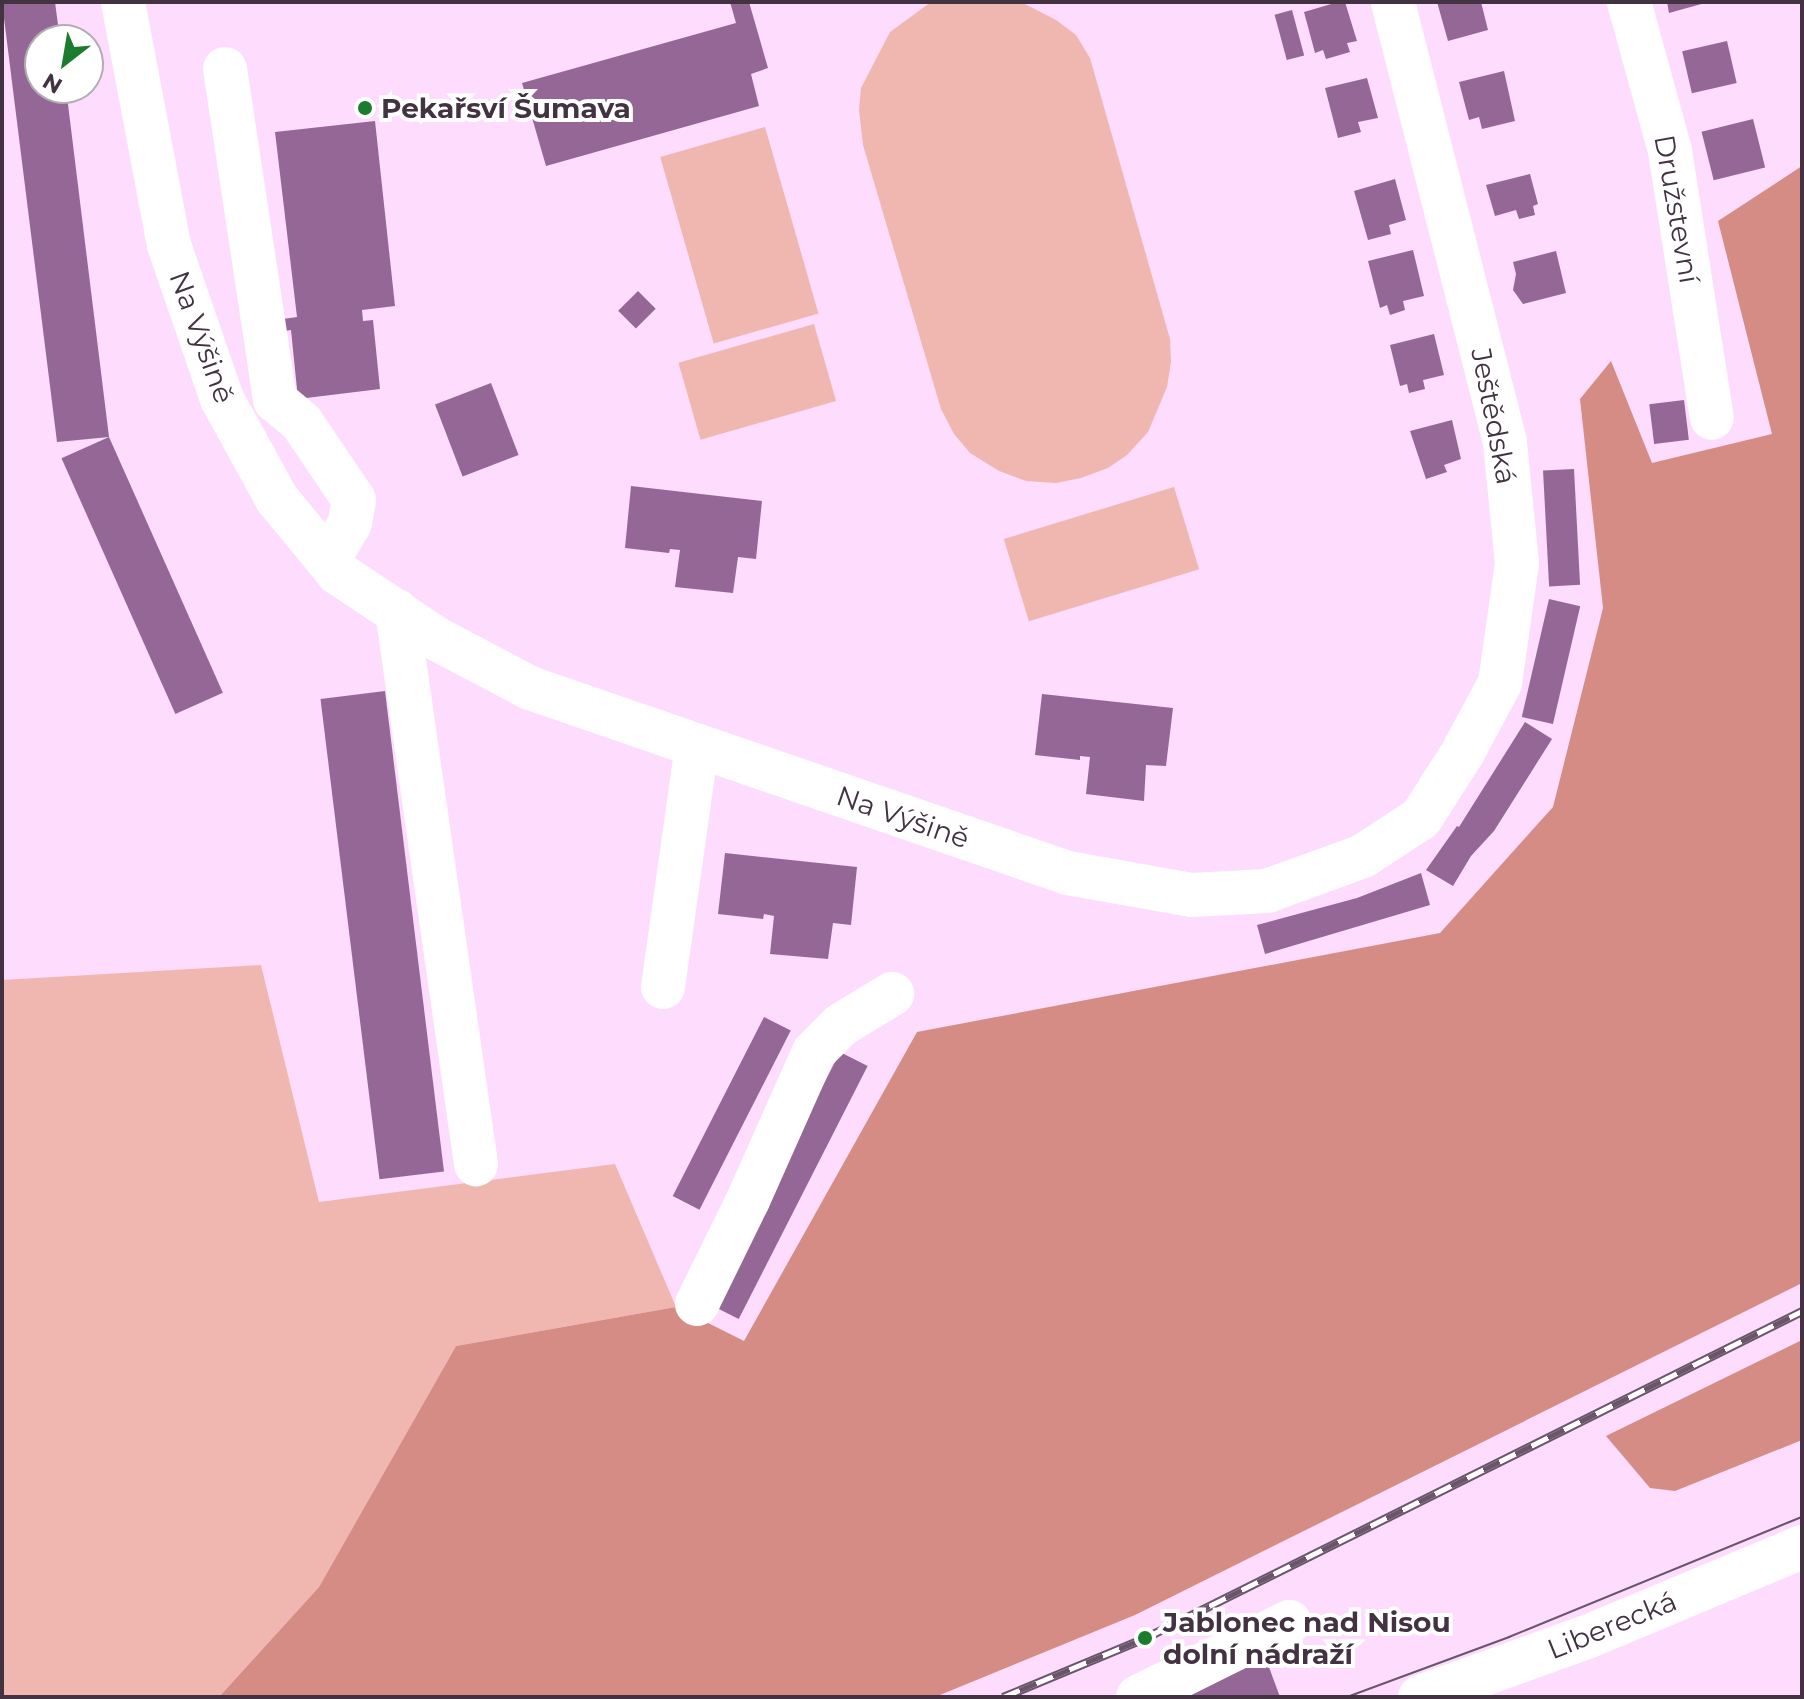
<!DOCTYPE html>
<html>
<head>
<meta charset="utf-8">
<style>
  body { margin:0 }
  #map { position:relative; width:1804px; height:1699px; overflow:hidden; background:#fddcfd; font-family:Montserrat,sans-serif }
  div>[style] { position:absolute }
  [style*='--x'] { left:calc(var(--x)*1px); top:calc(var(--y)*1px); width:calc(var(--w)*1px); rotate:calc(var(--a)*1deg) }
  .green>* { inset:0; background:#f0b7b1; transform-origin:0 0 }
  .forest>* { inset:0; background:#d48c85 }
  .building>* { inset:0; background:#956796; transform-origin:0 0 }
  .minor>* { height:44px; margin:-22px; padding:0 22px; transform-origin:22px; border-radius:22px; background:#fff }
  .major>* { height:44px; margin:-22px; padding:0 22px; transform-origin:22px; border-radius:22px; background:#fff }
  .tram>* { height:2px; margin:-1px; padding:0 1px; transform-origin:1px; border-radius:1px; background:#6a566a }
  .rail>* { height:9px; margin-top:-4.5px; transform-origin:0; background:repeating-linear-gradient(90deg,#fff 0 18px,#6a566a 0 36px); box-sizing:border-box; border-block:2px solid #6a566a }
  .dots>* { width:22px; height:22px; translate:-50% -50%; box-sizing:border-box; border:4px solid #fff; border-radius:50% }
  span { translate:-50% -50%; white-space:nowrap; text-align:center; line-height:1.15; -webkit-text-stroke:8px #fff; paint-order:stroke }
  .poi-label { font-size:28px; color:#423242; font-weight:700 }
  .left { translate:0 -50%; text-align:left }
  .street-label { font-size:28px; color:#423242 }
  .frame { position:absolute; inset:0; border:4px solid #423242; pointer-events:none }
  .north { position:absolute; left:24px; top:24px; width:80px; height:80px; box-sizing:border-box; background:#fff; border:2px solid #b3adb3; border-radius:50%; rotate:211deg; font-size:22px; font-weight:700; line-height:32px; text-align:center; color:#423242 }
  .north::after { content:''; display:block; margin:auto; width:28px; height:36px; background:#1c7c2d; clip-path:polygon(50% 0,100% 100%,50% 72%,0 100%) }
</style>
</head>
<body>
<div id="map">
  <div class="green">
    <i style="clip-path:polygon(931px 2px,1021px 2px,1056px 20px,1076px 35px,1090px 58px,1170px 339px,1171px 362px,1167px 387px,1148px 432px,1127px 455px,1108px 468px,1081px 478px,1056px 483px,1026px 481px,999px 471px,970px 453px,954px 434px,941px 409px,863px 145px,859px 110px,861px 88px,890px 32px)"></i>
    <i style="left:765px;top:127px;width:194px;height:109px;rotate:74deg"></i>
    <i style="left:814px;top:324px;width:80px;height:141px;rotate:74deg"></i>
    <i style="left:1174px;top:487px;width:86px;height:178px;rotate:73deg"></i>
    <i style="clip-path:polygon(261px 965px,319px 1202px,615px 1164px,676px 1307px,456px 1346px,319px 1587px,219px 1697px,2px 1697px,2px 980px)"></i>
  </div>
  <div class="forest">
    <i style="clip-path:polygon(1802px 166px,1802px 1283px,1135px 1615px,935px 1697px,219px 1697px,319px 1587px,456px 1346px,676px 1307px,744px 1341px,917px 1032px,1440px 933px,1553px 807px,1603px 608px,1580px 399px,1611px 361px,1652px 463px,1772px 434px,1718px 221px)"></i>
    <i style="clip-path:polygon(1802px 1340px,1802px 1440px,1675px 1491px,1650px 1488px,1606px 1436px)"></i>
  </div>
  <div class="building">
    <i style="clip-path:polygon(2px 2px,55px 2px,60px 40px,40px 40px,40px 88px,66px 88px,109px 437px,57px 442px)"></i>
    <i style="clip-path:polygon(730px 2px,749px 2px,768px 68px,751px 74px,759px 106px,546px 166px,522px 83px,736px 23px)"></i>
    <i style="clip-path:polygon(1338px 2px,1345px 2px,1357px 41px,1347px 43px,1350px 52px,1326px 59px,1323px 50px,1315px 53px,1304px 12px)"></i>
    <i style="clip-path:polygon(1437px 2px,1481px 2px,1488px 30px,1448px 41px)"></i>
    <i style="clip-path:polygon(1667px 2px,1705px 2px,1705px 3px,1669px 13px)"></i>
    <i style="left:1292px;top:10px;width:47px;height:18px;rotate:75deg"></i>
    <i style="left:1727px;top:41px;width:43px;height:46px;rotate:77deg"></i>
    <i style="clip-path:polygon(1504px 71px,1515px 121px,1482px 129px,1479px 117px,1469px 120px,1459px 82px)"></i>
    <i style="clip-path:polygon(1367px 78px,1378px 118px,1358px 122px,1361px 132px,1338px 138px,1325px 88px)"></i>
    <i style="left:1753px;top:119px;width:50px;height:53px;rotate:76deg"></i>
    <i style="clip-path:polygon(375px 121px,395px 306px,362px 310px,363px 321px,373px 320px,380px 389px,298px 399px,291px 330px,285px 331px,283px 319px,297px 317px,275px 132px)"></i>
    <i style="clip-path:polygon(1530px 174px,1538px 204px,1533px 206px,1535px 215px,1519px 219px,1516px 210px,1495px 216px,1486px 185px)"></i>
    <i style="clip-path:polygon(1395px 179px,1406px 220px,1389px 225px,1391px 234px,1368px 240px,1354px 191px)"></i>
    <i style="clip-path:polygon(1413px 250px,1424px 296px,1403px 301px,1405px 310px,1390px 315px,1387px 305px,1380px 308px,1368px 261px)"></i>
    <i style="clip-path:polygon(1556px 251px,1566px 293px,1523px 304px,1513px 290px,1516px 274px,1513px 262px)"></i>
    <i style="left:638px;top:291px;width:25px;height:28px;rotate:45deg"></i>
    <i style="clip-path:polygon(1434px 334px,1444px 375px,1423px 380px,1425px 389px,1409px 393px,1407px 384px,1400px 386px,1390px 345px)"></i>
    <i style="left:491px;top:383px;width:77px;height:60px;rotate:69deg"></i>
    <i style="left:1684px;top:400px;width:40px;height:35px;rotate:83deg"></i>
    <i style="clip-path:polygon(1452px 420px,1461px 459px,1444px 465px,1447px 472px,1426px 479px,1410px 431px)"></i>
    <i style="left:109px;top:437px;width:280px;height:52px;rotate:66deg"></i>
    <i style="left:1574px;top:469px;width:116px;height:31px;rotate:87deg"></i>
    <i style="clip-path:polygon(631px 486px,762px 501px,756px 559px,738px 557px,733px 593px,675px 587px,680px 550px,670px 549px,669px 553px,625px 548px)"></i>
    <i style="left:1549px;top:599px;width:32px;height:121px;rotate:13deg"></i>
    <i style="left:385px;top:691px;width:484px;height:65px;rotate:83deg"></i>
    <i style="clip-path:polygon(1042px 694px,1173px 708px,1166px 766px,1146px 765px,1144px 801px,1086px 794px,1090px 757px,1080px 756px,1080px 760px,1035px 755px)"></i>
    <i style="clip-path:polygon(1525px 722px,1552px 739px,1494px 831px,1471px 856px,1453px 886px,1426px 870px,1457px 826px,1459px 827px)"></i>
    <i style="clip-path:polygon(725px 853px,857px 867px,851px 925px,833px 923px,828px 959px,770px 954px,774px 916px,764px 914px,763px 919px,718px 914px)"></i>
    <i style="clip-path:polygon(1421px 873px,1430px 905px,1265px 954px,1257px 925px,1357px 898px)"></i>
    <i style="left:764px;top:1017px;width:30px;height:201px;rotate:27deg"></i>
    <i style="left:840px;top:1052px;width:31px;height:284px;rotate:27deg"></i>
    <i style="clip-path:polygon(1263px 1651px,1280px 1697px,1178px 1697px)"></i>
  </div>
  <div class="minor">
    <i style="--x:123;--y:2;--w:247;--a:79.3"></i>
    <i style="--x:169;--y:245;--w:163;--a:71"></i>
    <i style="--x:222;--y:399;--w:114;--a:61.2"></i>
    <i style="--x:277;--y:499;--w:96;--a:50.5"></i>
    <i style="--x:338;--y:573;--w:119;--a:33.7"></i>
    <i style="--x:437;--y:639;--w:105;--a:27.8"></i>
    <i style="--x:530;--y:688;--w:569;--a:18.98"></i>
    <i style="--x:1068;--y:873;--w:126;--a:10.1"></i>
    <i style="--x:1192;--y:895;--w:75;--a:-3.1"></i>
    <i style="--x:1267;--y:891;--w:102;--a:-20"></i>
    <i style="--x:1363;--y:856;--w:69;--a:-33.2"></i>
    <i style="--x:1421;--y:818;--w:78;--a:-57.5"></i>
    <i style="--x:1463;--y:752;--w:78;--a:-61.8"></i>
    <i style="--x:1500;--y:683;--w:121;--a:-81.9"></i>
    <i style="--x:1517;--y:563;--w:122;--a:-95.7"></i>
    <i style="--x:1505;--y:442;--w:454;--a:-104.3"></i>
    <i style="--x:1629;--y:2;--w:155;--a:74.6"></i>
    <i style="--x:1670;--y:151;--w:270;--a:81.1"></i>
    <i style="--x:225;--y:69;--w:335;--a:81.4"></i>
    <i style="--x:275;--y:400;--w:35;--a:40"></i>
    <i style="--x:302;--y:423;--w:93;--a:56"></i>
    <i style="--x:354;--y:500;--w:23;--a:100"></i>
    <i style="--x:350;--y:523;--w:43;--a:120.7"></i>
    <i style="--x:397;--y:611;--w:559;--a:81.87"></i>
    <i style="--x:663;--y:987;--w:243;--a:-82"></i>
    <i style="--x:697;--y:1304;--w:116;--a:-63.9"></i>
    <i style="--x:748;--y:1200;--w:162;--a:-66"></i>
    <i style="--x:814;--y:1052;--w:38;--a:-45"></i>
    <i style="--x:841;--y:1025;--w:60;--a:-31.3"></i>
    <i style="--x:1138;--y:1697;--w:169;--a:-26.4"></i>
  </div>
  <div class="major">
    <i style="--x:1420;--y:1697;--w:177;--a:-19.8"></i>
    <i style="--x:1587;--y:1637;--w:233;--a:-22.7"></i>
  </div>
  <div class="tram">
    <i style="--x:1347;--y:1697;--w:173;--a:-20.3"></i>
    <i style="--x:1509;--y:1637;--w:317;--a:-22.3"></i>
  </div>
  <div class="rail">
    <i style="--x:1003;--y:1697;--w:154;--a:-22.6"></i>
    <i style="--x:1145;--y:1638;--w:734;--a:-26.46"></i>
  </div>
  <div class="dots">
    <i style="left:365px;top:108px;background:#1c7c2d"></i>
    <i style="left:1145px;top:1638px;background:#1c7c2d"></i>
  </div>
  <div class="poi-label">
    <span class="left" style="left:381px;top:108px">Pekařsví Šumava</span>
    <span class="left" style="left:1163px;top:1638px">Jablonec nad Nisou<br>dolní nádraží</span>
  </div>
  <div class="street-label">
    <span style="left:1677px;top:209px;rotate:80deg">Družstevní</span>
    <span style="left:202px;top:337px;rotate:70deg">Na Výšině</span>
    <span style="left:1494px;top:416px;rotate:79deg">Ještědská</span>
    <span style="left:903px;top:817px;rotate:19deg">Na Výšině</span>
    <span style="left:1612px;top:1625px;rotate:-22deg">Liberecká</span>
  </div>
  <div class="frame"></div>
  <div class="north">N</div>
</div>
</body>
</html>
